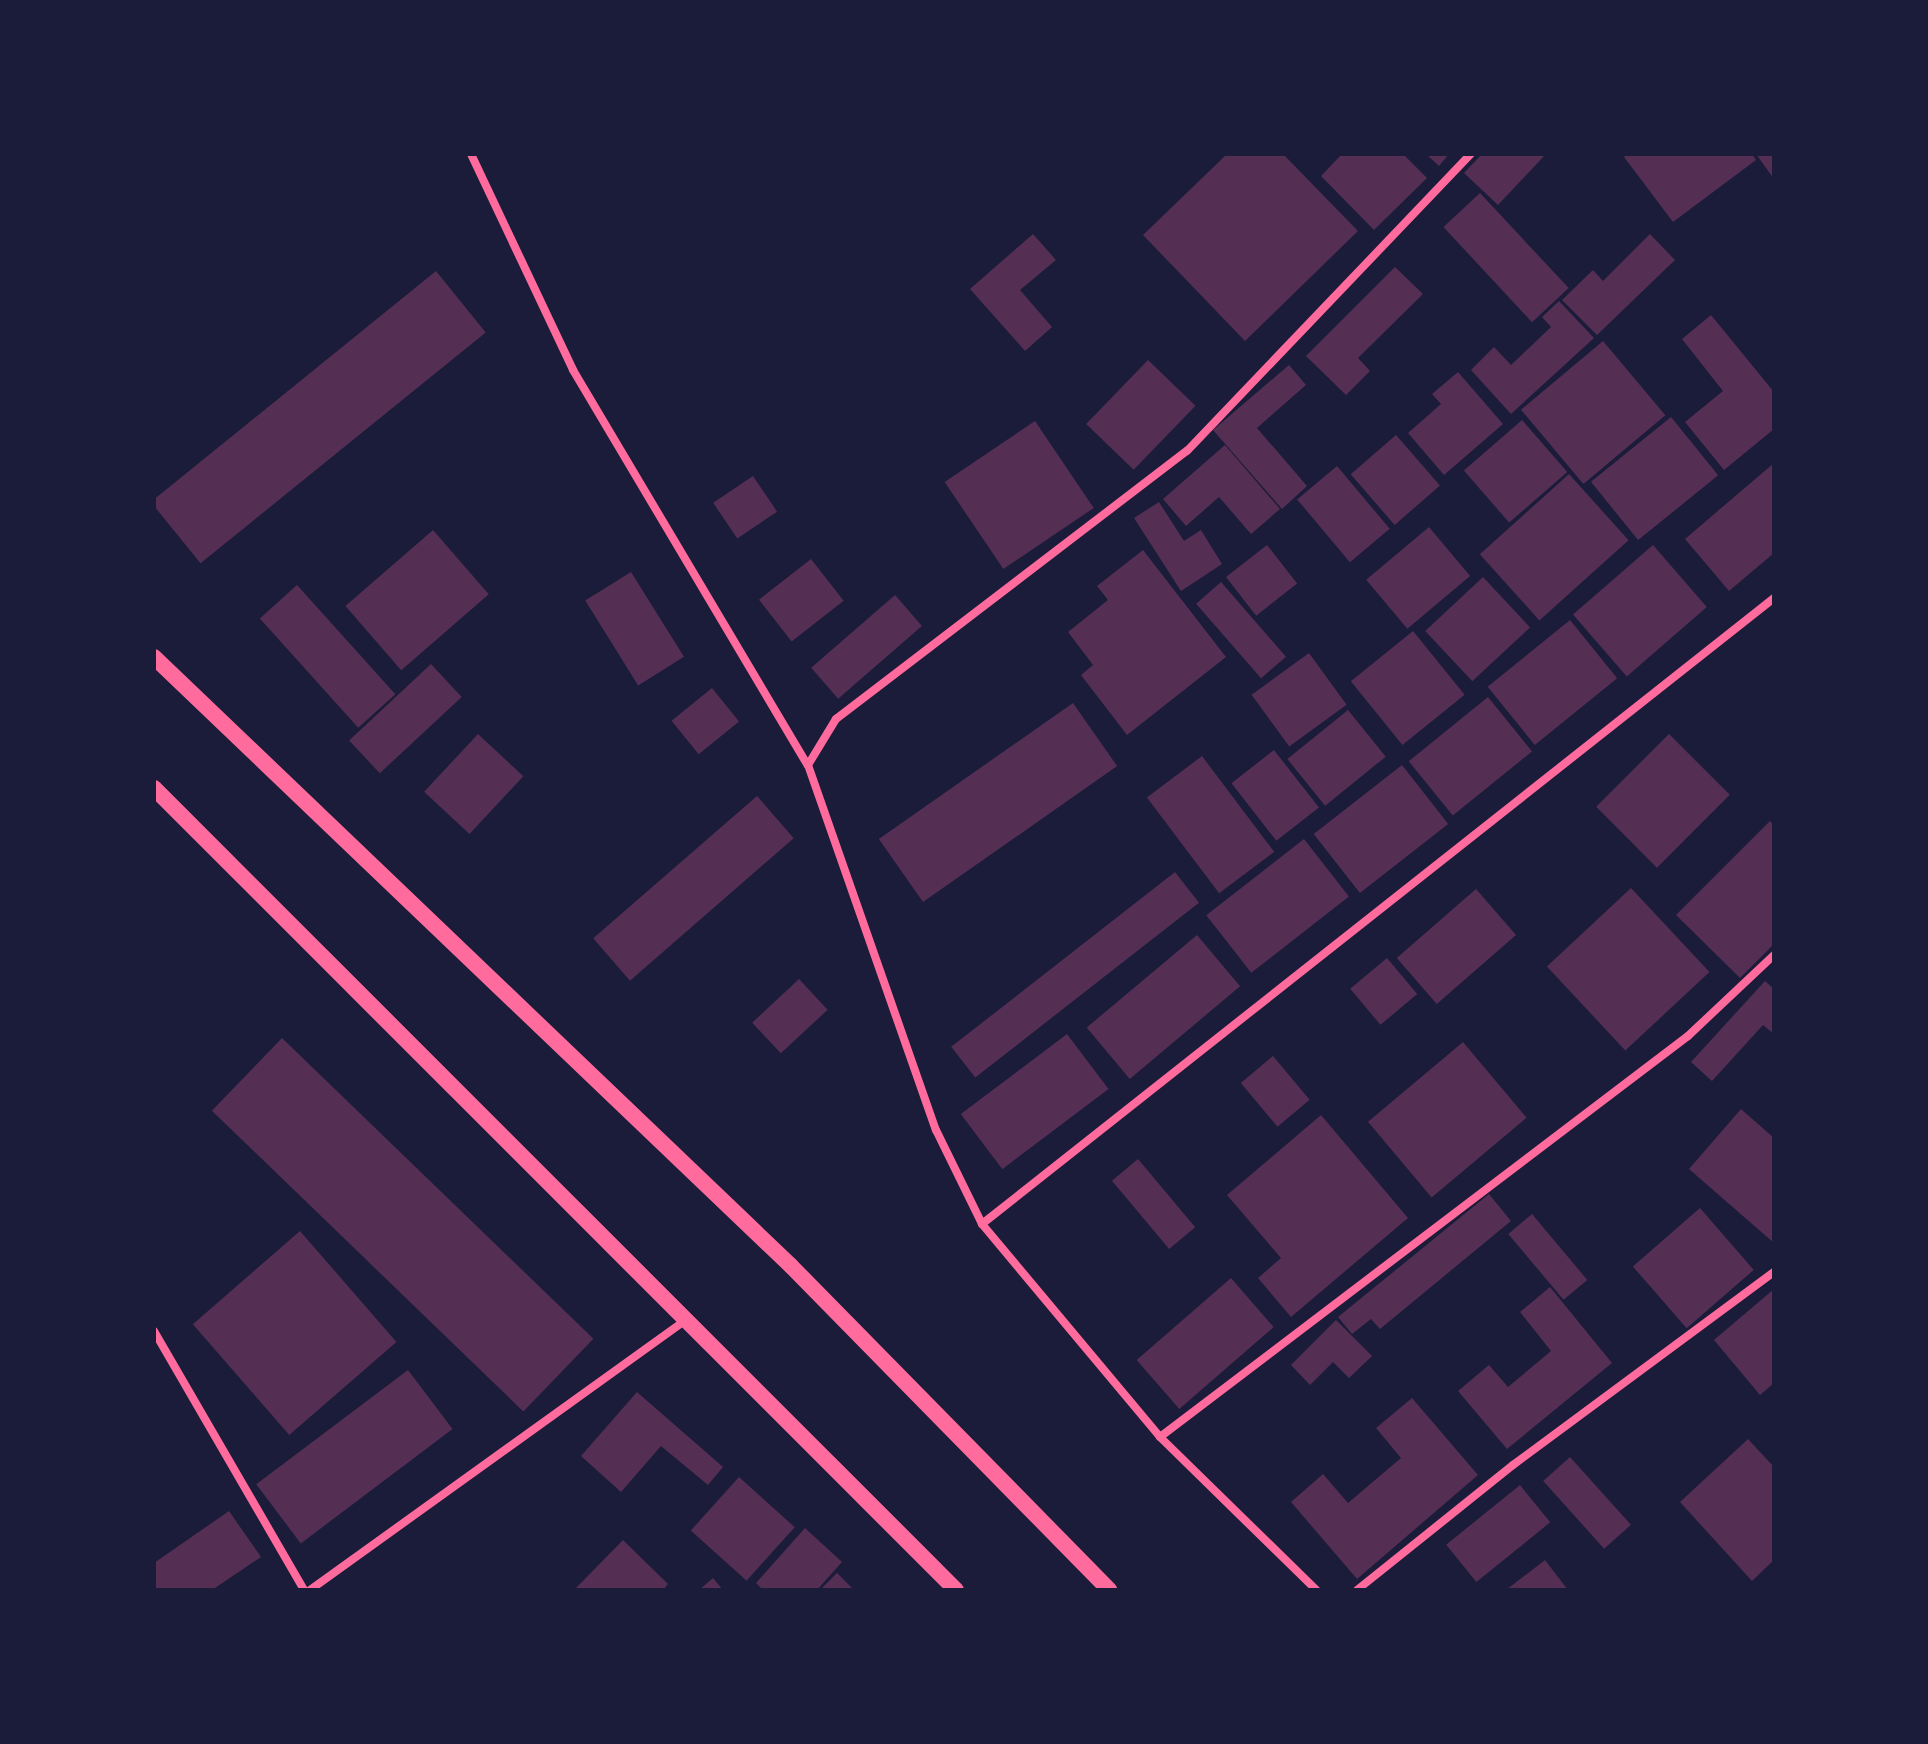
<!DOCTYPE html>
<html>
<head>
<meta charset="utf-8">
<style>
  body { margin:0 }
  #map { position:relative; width:1928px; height:1744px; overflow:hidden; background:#1b1b3a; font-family:Commissioner,sans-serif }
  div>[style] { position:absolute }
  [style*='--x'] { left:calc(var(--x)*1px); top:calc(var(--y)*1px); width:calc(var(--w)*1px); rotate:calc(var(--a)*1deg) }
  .building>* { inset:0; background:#542f53; transform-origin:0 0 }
  .minor>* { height:8px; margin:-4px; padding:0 4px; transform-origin:4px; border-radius:4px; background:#ff6b9d }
  .secondary>* { height:16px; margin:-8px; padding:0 8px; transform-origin:8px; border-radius:8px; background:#ff6b9d }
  span { translate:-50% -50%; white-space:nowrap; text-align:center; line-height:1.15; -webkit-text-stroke:7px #1b1b3a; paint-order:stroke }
  .frame { position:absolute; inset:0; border:156px solid #1b1b3a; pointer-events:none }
</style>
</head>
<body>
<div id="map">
  <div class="building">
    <i style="clip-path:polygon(1227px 154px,1283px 154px,1358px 231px,1245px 341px,1143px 235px)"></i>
    <i style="clip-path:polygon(1342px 154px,1403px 154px,1427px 178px,1374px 230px,1321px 176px)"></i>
    <i style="clip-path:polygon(1426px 154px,1449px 154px,1439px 166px)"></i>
    <i style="clip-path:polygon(1482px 154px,1546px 154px,1498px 205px,1464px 173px)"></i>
    <i style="clip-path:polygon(1627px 154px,1752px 154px,1756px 160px,1673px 222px,1624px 157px)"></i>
    <i style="clip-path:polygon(1756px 154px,1774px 154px,1774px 179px)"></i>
    <i style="left:1480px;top:193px;width:130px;height:50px;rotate:47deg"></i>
    <i style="clip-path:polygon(1033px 234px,1056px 260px,1020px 290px,1052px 327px,1025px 351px,970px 289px)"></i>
    <i style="clip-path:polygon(1650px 234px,1675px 260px,1597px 335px,1562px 300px,1593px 270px,1603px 281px)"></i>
    <i style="clip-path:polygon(1395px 267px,1423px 294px,1358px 358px,1370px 371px,1346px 395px,1306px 356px)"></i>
    <i style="left:436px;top:271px;width:79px;height:367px;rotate:51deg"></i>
    <i style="clip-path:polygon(1559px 301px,1594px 338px,1511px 414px,1471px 370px,1494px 347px,1511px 365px,1551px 327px,1542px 317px)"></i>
    <i style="clip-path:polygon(1711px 315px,1774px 392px,1774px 429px,1724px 470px,1685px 422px,1723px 391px,1682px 339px)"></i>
    <i style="left:1603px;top:341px;width:97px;height:107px;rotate:50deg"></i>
    <i style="left:1148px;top:360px;width:66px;height:89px;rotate:44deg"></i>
    <i style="clip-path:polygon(1289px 365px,1306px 385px,1257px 428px,1307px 486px,1282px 509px,1213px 430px)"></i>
    <i style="clip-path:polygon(1458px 372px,1503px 424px,1444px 475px,1408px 433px,1441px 404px,1432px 394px)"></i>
    <i style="left:1671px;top:417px;width:75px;height:103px;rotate:51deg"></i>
    <i style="left:1522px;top:420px;width:69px;height:77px;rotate:49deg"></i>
    <i style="left:1035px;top:421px;width:105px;height:109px;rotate:56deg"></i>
    <i style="left:1396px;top:435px;width:67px;height:60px;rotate:49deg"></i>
    <i style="clip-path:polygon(1225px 445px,1280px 509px,1251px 534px,1219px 497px,1186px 526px,1163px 499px)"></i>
    <i style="clip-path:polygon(1774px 463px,1774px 553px,1729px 591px,1685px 539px)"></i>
    <i style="left:1337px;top:466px;width:82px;height:52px;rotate:50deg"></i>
    <i style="left:1569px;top:474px;width:89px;height:120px;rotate:48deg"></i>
    <i style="left:753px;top:476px;width:43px;height:48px;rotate:56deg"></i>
    <i style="clip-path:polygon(1159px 502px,1184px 541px,1201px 530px,1222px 564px,1181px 591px,1134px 518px)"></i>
    <i style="left:1429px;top:527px;width:64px;height:82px;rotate:50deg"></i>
    <i style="left:433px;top:530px;width:85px;height:116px;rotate:49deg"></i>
    <i style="left:1267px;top:545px;width:49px;height:52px;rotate:52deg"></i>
    <i style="left:1653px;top:545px;width:82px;height:106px;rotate:49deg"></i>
    <i style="clip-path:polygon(1143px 550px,1226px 657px,1127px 735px,1081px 675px,1093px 665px,1068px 632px,1108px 600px,1097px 586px)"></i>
    <i style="left:811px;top:559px;width:53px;height:66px;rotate:52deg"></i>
    <i style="left:631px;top:572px;width:100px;height:54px;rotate:58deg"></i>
    <i style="left:1483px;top:577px;width:69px;height:79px;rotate:47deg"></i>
    <i style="left:1221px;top:582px;width:99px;height:33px;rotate:49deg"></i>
    <i style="left:297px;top:585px;width:147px;height:50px;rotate:48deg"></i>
    <i style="left:895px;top:595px;width:41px;height:111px;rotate:49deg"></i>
    <i style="left:1570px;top:620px;width:75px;height:106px;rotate:51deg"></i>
    <i style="left:1413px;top:631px;width:82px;height:80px;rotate:51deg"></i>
    <i style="left:1309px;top:653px;width:64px;height:71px;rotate:54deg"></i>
    <i style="left:431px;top:664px;width:45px;height:112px;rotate:47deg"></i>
    <i style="left:712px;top:688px;width:43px;height:52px;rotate:51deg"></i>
    <i style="left:1488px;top:697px;width:70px;height:102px;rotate:51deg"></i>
    <i style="left:1073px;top:703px;width:77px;height:237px;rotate:55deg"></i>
    <i style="left:1348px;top:710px;width:60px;height:78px;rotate:51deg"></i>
    <i style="left:478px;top:734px;width:62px;height:79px;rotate:43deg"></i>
    <i style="left:1669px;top:734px;width:86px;height:103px;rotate:45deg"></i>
    <i style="left:1274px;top:750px;width:73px;height:54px;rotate:52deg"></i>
    <i style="left:1202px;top:756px;width:120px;height:69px;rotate:53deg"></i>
    <i style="left:1402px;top:765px;width:75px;height:112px;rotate:52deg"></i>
    <i style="left:757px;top:796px;width:56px;height:217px;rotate:49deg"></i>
    <i style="clip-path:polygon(1770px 821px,1774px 826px,1774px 944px,1740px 978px,1676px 915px)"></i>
    <i style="left:1304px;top:839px;width:73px;height:124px;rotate:52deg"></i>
    <i style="left:1175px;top:872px;width:39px;height:284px;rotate:52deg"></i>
    <i style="left:1631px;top:888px;width:115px;height:115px;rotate:47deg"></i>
    <i style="left:1476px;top:889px;width:61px;height:105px;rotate:49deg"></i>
    <i style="left:1197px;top:935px;width:67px;height:144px;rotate:50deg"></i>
    <i style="left:1387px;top:958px;width:47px;height:48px;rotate:50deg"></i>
    <i style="left:799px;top:979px;width:42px;height:64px;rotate:47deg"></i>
    <i style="clip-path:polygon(1765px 981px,1774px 989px,1774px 1034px,1763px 1025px,1712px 1081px,1691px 1062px)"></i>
    <i style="left:1067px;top:1034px;width:69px;height:133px;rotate:53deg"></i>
    <i style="left:282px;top:1038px;width:433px;height:101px;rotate:44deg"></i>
    <i style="left:1463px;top:1042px;width:99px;height:124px;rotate:50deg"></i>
    <i style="left:1273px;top:1056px;width:57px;height:42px;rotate:50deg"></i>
    <i style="clip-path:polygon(1741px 1109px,1774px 1138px,1774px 1243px,1689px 1169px)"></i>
    <i style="clip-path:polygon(1321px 1115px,1408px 1218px,1291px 1317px,1258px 1278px,1281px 1258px,1227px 1195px)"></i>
    <i style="left:1138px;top:1159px;width:89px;height:34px;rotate:50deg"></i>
    <i style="clip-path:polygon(1489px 1194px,1511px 1221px,1380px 1329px,1371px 1319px,1352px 1334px,1338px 1317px)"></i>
    <i style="left:1700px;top:1208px;width:82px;height:89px;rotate:49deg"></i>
    <i style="left:1532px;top:1214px;width:86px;height:31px;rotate:50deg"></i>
    <i style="left:300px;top:1231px;width:147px;height:142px;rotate:49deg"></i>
    <i style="left:1231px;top:1278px;width:65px;height:125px;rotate:49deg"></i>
    <i style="clip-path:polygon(1550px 1287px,1612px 1363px,1507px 1449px,1458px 1391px,1489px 1365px,1508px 1387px,1551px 1351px,1520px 1312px)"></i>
    <i style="clip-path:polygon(1774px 1289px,1774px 1383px,1760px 1395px,1714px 1340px)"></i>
    <i style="clip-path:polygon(1336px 1320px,1372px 1356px,1349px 1378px,1333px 1362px,1310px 1385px,1291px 1365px)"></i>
    <i style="left:408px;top:1370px;width:74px;height:190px;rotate:53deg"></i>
    <i style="clip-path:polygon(637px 1392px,723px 1467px,708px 1485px,661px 1446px,621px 1492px,581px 1456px)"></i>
    <i style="clip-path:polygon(1412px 1398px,1478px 1475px,1357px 1579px,1291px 1502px,1323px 1474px,1348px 1503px,1401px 1458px,1376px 1428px)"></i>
    <i style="clip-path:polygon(1748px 1439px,1774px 1467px,1774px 1560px,1752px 1581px,1680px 1502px)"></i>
    <i style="left:1570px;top:1457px;width:91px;height:36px;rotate:48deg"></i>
    <i style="left:739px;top:1477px;width:75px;height:72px;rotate:42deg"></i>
    <i style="left:1520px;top:1485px;width:48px;height:95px;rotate:51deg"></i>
    <i style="clip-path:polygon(229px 1511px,261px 1557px,212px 1590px,154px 1590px,154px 1563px)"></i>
    <i style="clip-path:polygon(805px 1528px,842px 1562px,817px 1590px,763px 1590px,756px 1583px)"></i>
    <i style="clip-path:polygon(623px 1540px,668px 1584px,663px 1590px,574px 1590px)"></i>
    <i style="clip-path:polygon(1545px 1560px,1568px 1590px,1506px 1590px)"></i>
    <i style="clip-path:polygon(837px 1573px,854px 1590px,820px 1590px)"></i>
    <i style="clip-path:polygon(713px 1578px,723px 1590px,699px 1590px)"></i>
  </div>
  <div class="minor">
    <i style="--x:471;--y:154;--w:239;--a:64.7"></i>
    <i style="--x:573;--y:370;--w:460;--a:59.3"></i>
    <i style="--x:808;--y:765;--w:387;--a:70.7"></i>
    <i style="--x:936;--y:1130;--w:105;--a:63.9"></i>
    <i style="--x:982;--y:1224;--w:278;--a:50.1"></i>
    <i style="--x:1160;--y:1437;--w:219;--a:44.4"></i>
    <i style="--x:808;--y:765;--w:54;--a:-58.7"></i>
    <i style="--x:836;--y:719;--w:442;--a:-37.4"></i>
    <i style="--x:1187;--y:451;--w:411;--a:-46.3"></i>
    <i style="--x:982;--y:1224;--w:1010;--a:-38.32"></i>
    <i style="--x:154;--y:1331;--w:299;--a:59.9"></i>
    <i style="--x:1160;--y:1437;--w:663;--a:-37.22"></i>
    <i style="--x:1688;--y:1036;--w:118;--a:-43.3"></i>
    <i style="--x:310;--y:1590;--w:464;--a:-35.7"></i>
    <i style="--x:1357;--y:1590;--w:200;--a:-38.7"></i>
    <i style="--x:1513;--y:1465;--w:325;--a:-36.5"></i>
  </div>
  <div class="secondary">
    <i style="--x:154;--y:657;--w:881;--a:43.71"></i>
    <i style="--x:791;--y:1266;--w:454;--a:45.5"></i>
    <i style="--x:154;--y:788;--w:1134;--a:45"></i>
  </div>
  <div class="frame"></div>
</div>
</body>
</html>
